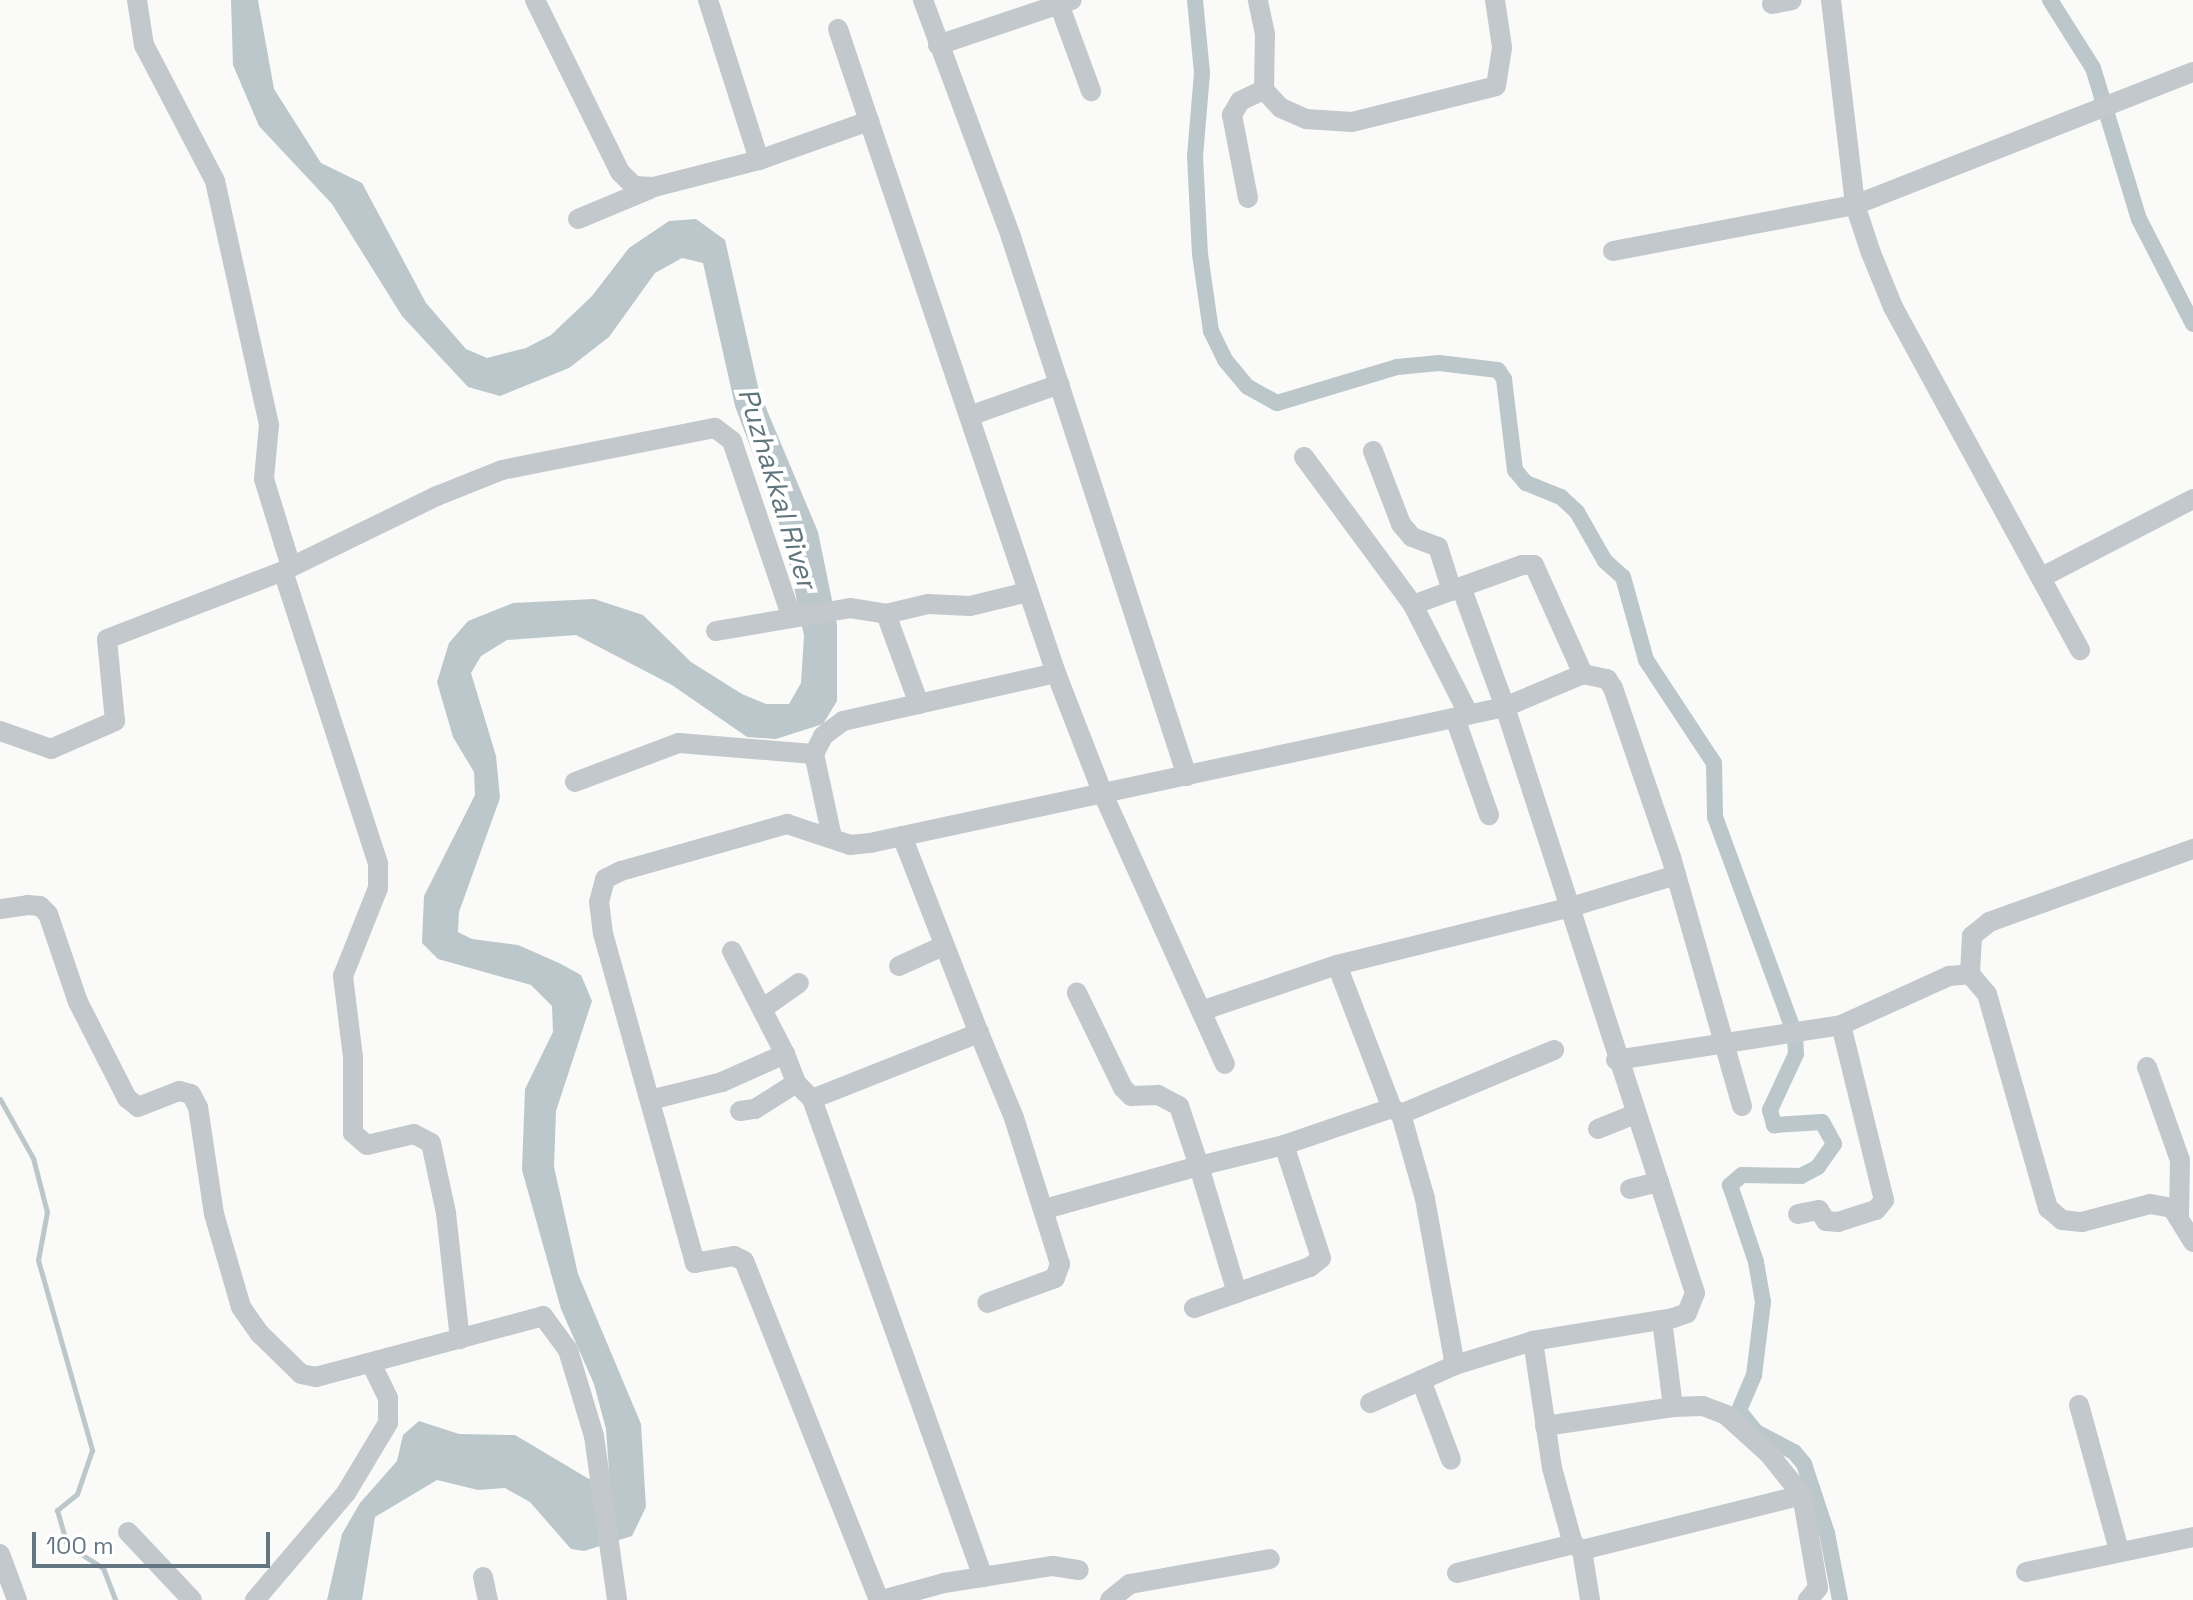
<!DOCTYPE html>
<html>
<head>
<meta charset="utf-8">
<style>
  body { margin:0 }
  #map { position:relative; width:2193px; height:1600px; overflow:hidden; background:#fafaf8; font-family:"Space Grotesk",sans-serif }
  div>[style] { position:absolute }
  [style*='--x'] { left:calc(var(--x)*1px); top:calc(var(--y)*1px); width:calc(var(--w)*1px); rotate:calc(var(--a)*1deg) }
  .water>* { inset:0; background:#bbc7cb }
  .stream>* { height:5px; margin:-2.5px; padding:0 2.5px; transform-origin:2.5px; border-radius:2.5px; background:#bbc7cb }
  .canal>* { height:16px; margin:-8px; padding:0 8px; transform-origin:8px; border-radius:8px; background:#bbc7cb }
  .minor>* { height:20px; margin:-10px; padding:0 10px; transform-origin:10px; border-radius:10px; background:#c3c8cc }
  span { translate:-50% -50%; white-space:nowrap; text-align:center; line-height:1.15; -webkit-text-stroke:8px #fff; paint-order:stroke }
  .water-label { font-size:28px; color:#60757c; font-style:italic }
  .scale { position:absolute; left:32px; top:1532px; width:238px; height:36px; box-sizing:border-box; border:4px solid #657683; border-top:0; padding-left:10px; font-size:24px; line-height:28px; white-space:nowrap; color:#657683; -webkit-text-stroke:6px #fff; paint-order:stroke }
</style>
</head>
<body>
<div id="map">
  <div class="water">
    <i style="clip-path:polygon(231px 0,258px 0,274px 89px,321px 163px,362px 183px,426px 303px,466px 349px,487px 358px,526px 348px,551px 335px,592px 296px,629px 248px,669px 221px,696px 219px,725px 240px,759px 391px,818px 532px,837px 625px,837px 701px,823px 724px,776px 739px,747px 737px,672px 685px,576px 635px,507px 640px,481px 656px,471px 673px,496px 756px,500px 798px,459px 912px,458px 932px,472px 939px,518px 945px,559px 963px,581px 975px,592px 1001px,556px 1111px,554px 1167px,578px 1274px,641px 1424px,646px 1507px,632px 1536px,584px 1551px,571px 1549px,530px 1502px,505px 1488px,478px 1490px,437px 1480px,375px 1517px,362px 1600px,327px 1600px,342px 1534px,360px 1503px,397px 1461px,403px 1435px,419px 1421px,459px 1434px,515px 1435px,589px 1479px,609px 1471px,606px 1429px,594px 1384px,561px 1309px,522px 1170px,525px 1089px,553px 1032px,552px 1006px,531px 985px,438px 959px,422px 943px,424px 896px,475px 795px,474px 772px,453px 737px,437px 682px,449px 643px,468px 621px,513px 603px,594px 599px,643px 615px,691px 662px,742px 694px,766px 704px,789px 704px,801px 683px,804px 636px,784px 537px,735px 406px,703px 263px,682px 258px,655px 273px,609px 337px,569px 368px,500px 396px,468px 387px,402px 316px,332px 204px,259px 126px,233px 65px)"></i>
  </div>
  <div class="stream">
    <i style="--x:0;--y:1099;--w:68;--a:60.8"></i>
    <i style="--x:33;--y:1158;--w:56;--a:75.5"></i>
    <i style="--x:47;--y:1212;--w:49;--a:100.6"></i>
    <i style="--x:38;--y:1260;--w:198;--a:74.1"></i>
    <i style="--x:92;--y:1450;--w:46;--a:108.8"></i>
    <i style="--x:77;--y:1494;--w:26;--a:141"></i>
    <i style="--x:57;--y:1510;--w:36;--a:74"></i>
    <i style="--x:67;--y:1545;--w:43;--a:32.6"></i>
    <i style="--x:103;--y:1568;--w:34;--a:69"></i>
  </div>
  <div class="canal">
    <i style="--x:1195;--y:0;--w:73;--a:84.5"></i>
    <i style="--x:1202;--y:73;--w:83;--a:94.8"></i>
    <i style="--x:1195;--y:156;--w:98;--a:87.1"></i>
    <i style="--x:1200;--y:254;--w:78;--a:81.9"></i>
    <i style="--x:1211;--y:331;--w:32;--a:64"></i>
    <i style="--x:1225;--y:360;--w:35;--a:50"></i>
    <i style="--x:1248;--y:387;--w:33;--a:29"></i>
    <i style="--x:1277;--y:403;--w:125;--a:-16.7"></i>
    <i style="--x:1397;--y:367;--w:42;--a:-5.4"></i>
    <i style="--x:1439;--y:363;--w:59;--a:6.8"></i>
    <i style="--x:1498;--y:370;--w:11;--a:56"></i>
    <i style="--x:1504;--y:379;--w:92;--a:83.1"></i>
    <i style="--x:1515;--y:470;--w:17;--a:50"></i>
    <i style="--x:1526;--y:483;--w:38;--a:22"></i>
    <i style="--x:1561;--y:497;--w:22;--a:43"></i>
    <i style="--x:1577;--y:512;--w:56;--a:60.3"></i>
    <i style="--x:1605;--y:561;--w:24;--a:42"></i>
    <i style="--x:1623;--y:577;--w:86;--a:74.5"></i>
    <i style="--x:1646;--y:660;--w:123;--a:56.6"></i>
    <i style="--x:1714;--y:763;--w:54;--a:88.9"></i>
    <i style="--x:1715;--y:817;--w:232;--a:69.8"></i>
    <i style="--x:1795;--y:1035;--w:19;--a:87"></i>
    <i style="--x:1796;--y:1054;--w:62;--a:114.9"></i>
    <i style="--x:1770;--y:1110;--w:16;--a:75"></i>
    <i style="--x:1774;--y:1125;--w:48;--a:-3.6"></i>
    <i style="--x:1822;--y:1122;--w:25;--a:61"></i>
    <i style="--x:1834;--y:1144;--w:28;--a:125"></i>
    <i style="--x:1818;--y:1167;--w:19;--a:152"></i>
    <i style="--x:1801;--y:1176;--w:59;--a:-179"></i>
    <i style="--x:1742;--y:1175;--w:16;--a:140"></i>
    <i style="--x:1730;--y:1185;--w:81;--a:71.3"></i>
    <i style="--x:1756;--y:1262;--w:41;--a:80.1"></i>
    <i style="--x:1763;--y:1302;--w:74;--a:97"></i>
    <i style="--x:1754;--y:1375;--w:39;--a:113"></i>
    <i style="--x:1739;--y:1411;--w:27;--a:51"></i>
    <i style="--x:1756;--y:1432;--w:43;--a:27.8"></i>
    <i style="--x:1794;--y:1452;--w:16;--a:50"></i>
    <i style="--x:1804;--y:1464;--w:73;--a:71.6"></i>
    <i style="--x:1827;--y:1533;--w:68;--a:79"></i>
    <i style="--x:2050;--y:0;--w:80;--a:57.7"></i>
    <i style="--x:2093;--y:68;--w:158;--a:73.1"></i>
    <i style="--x:2139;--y:219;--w:118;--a:62.8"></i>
  </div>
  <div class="minor">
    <i style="--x:137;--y:0;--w:46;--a:81.2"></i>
    <i style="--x:144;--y:45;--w:153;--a:62.4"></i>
    <i style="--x:215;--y:181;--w:250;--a:77.5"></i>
    <i style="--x:269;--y:425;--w:54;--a:95.3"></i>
    <i style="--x:264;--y:479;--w:92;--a:72.9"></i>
    <i style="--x:535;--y:0;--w:192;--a:63.7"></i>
    <i style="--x:620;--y:172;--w:20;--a:45"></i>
    <i style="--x:634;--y:186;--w:20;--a:3"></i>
    <i style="--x:654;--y:187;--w:108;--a:-14.4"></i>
    <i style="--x:708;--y:0;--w:168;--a:72.3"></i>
    <i style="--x:759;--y:160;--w:117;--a:-19.5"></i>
    <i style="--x:869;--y:121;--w:583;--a:71.29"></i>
    <i style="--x:1056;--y:673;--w:130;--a:68.8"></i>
    <i style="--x:1103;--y:794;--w:296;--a:65.7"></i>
    <i style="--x:923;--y:0;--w:253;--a:69.6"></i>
    <i style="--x:1011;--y:237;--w:567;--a:71.92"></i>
    <i style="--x:1831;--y:0;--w:206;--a:83.3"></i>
    <i style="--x:1855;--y:205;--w:51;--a:71.6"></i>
    <i style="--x:1871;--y:253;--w:58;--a:67.8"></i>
    <i style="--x:1893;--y:307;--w:391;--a:61.4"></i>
    <i style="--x:1059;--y:4;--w:93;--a:69.8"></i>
    <i style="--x:1772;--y:4;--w:20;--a:-11"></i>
    <i style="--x:838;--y:29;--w:97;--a:71.4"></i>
    <i style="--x:938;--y:45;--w:141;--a:-18.6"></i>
    <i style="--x:1264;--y:90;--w:25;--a:47"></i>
    <i style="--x:1281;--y:108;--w:27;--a:24"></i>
    <i style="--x:1306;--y:119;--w:46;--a:3.7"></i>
    <i style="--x:1352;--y:122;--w:148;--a:-14"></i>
    <i style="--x:1496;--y:86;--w:39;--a:-81"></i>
    <i style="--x:1502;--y:47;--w:48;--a:-98.5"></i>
    <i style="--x:1248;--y:198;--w:85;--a:-100.9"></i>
    <i style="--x:1232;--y:115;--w:16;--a:-60"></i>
    <i style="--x:1240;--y:101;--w:26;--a:-25"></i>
    <i style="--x:1264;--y:90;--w:56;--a:-89"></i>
    <i style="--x:1265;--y:34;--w:35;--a:-102"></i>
    <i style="--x:578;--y:219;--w:78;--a:-22.6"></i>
    <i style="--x:1613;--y:251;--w:246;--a:-10.8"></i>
    <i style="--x:1855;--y:205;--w:363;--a:-21.5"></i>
    <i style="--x:969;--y:416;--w:96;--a:-19.4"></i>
    <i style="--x:1373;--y:451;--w:78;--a:69"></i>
    <i style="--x:1401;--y:524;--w:17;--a:50"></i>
    <i style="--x:1412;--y:537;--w:28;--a:21"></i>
    <i style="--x:1438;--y:547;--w:46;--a:72.3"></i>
    <i style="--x:1304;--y:457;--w:184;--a:53.6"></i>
    <i style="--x:1413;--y:605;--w:123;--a:63"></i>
    <i style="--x:283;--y:571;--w:308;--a:72"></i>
    <i style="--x:378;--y:864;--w:24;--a:90"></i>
    <i style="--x:378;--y:888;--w:95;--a:111.7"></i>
    <i style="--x:343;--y:976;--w:82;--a:83"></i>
    <i style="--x:353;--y:1057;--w:76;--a:90"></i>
    <i style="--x:353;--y:1133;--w:18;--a:41"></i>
    <i style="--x:367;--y:1145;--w:48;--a:-13.2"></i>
    <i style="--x:414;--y:1134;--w:19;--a:28"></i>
    <i style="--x:431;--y:1143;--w:72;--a:77.9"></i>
    <i style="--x:446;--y:1213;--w:127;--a:83.7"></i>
    <i style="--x:2042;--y:577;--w:170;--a:-27.3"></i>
    <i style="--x:1413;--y:605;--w:51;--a:-20.6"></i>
    <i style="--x:1461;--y:587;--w:65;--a:-19.8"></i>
    <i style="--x:1522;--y:565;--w:12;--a:0"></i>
    <i style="--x:1534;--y:565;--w:120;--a:65.8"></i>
    <i style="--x:1583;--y:674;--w:85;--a:157.1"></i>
    <i style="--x:1505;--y:707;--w:128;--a:-110.1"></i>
    <i style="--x:886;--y:614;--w:96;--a:69.9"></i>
    <i style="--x:716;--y:631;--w:136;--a:-9.7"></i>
    <i style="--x:850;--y:608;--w:36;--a:9"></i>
    <i style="--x:886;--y:614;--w:43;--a:-13.4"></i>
    <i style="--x:928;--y:604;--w:42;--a:2.7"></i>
    <i style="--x:970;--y:606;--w:60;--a:-13.6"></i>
    <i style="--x:1583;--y:674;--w:25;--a:12"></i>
    <i style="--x:1607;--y:679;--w:11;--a:56"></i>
    <i style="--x:1613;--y:688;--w:179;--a:71.1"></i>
    <i style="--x:1671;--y:857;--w:259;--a:74.1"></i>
    <i style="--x:1455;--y:718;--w:103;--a:70.7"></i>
    <i style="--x:0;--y:731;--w:54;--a:19.4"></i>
    <i style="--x:51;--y:749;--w:70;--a:-23.6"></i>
    <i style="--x:115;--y:721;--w:82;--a:-95.6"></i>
    <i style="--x:107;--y:639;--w:189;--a:-21.1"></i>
    <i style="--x:283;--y:571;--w:171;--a:-26"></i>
    <i style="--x:437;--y:496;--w:70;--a:-21.8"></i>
    <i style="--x:502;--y:470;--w:217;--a:-11.2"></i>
    <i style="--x:715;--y:428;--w:21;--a:37"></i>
    <i style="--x:732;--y:441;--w:177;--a:71.3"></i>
    <i style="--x:789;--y:609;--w:11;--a:38"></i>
    <i style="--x:575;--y:782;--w:111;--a:-20.6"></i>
    <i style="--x:679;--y:743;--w:135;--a:4.7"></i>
    <i style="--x:902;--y:836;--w:212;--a:68.7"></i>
    <i style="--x:832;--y:837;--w:85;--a:-102.2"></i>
    <i style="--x:814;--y:754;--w:20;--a:-63"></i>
    <i style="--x:823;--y:736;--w:25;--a:-37"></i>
    <i style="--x:843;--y:721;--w:218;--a:-12.7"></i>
    <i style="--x:0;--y:909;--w:28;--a:-8"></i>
    <i style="--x:28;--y:905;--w:12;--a:5"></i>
    <i style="--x:40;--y:906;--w:11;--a:45"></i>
    <i style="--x:48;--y:914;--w:93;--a:71.2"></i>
    <i style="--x:78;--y:1002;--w:108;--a:63"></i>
    <i style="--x:127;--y:1098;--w:14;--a:39"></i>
    <i style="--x:138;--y:1107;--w:44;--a:-21.3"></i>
    <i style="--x:179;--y:1091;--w:12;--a:14"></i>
    <i style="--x:191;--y:1094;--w:15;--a:62"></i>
    <i style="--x:198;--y:1107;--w:108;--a:81.5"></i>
    <i style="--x:214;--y:1214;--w:97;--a:73.8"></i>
    <i style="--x:241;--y:1307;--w:32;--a:55"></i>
    <i style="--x:259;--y:1333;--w:59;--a:44.3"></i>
    <i style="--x:301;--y:1374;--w:15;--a:11"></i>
    <i style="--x:316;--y:1377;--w:235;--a:-15"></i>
    <i style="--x:543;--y:1316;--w:42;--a:53.7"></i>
    <i style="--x:568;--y:1350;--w:90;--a:73.2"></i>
    <i style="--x:594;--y:1436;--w:166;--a:82"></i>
    <i style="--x:732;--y:951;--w:116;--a:62.8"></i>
    <i style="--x:1337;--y:965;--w:153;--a:69"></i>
    <i style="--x:899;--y:966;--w:48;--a:-24.4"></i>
    <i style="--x:1970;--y:974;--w:38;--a:-87"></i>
    <i style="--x:1972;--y:936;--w:22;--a:-39"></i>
    <i style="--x:1989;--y:922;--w:217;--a:-19.7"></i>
    <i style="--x:762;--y:1009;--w:45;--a:-35.1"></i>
    <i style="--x:1201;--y:1011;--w:144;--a:-18.7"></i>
    <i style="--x:1337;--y:965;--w:241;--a:-13.9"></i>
    <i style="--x:1571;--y:907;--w:110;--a:-16.9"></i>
    <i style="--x:1616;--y:1060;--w:228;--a:-8.8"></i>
    <i style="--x:1841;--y:1025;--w:119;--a:-24.4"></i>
    <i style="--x:1949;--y:976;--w:21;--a:-5"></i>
    <i style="--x:1970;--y:974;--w:26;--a:50"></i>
    <i style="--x:1987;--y:994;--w:223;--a:74.1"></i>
    <i style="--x:2048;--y:1208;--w:18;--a:41"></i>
    <i style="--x:2062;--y:1220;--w:20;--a:6"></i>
    <i style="--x:2082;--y:1222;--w:70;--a:-14.8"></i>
    <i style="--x:2150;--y:1204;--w:22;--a:10"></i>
    <i style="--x:2172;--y:1208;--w:40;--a:58"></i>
    <i style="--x:2147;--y:1067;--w:99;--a:70.5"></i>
    <i style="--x:2180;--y:1160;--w:55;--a:91"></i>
    <i style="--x:812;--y:1099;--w:508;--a:70.32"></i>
    <i style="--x:650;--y:1100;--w:74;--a:-14"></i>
    <i style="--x:722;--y:1082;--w:69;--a:-24"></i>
    <i style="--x:785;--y:1054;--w:31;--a:69"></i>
    <i style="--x:796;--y:1083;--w:23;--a:45"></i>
    <i style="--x:812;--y:1099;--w:180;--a:-21.6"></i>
    <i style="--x:979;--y:1033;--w:92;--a:67.6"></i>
    <i style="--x:1014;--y:1118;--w:153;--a:72.5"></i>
    <i style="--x:1060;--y:1264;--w:15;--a:110"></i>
    <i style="--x:1055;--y:1278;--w:72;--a:159.8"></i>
    <i style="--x:740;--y:1111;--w:15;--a:-8"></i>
    <i style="--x:755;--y:1109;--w:49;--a:-32.4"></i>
    <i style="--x:1401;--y:1114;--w:166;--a:-22.7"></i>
    <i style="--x:1598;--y:1129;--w:40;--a:-22"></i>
    <i style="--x:1630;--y:1189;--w:30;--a:-14"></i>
    <i style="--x:1045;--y:1209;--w:160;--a:-15.6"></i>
    <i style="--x:1199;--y:1166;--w:63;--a:-108.4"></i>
    <i style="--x:1179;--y:1106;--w:24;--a:-152"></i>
    <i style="--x:1158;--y:1095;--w:27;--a:178"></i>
    <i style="--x:1131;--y:1096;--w:11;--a:-135"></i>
    <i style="--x:1123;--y:1088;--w:106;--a:-115.8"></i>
    <i style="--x:1798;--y:1214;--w:21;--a:-11"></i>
    <i style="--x:1819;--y:1210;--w:13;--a:58"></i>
    <i style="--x:1826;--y:1221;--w:12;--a:5"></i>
    <i style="--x:1838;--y:1222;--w:40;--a:-18"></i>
    <i style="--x:1876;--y:1210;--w:13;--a:-51"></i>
    <i style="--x:1884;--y:1200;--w:180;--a:-103.8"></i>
    <i style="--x:1237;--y:1293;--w:133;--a:-106.7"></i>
    <i style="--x:1199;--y:1166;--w:88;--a:-13.9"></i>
    <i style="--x:1284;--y:1145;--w:114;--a:-18.9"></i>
    <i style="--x:1392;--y:1108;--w:11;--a:34"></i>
    <i style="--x:1401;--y:1114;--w:88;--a:74.2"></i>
    <i style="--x:1425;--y:1199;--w:169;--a:79.8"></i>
    <i style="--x:1455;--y:1365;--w:82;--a:-17.1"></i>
    <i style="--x:1533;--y:1341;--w:128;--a:81.5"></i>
    <i style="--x:1552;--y:1468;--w:79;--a:74.6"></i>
    <i style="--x:1194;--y:1308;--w:123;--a:-19.5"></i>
    <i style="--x:1310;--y:1267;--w:14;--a:-39"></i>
    <i style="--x:1321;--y:1258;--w:119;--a:-108.1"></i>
    <i style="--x:1662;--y:1320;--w:88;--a:82.8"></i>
    <i style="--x:1673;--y:1407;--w:30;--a:-2"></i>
    <i style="--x:1703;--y:1406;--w:25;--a:21"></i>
    <i style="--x:1726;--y:1415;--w:58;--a:42.2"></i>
    <i style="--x:1769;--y:1454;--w:53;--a:51.2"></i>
    <i style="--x:1421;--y:1380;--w:85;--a:69.4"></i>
    <i style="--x:1370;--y:1403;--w:93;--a:-24.1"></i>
    <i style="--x:2079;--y:1405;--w:150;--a:74.6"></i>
    <i style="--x:1545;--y:1426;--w:129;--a:-8.4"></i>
    <i style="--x:128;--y:1532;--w:93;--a:46.7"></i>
    <i style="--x:1582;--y:1550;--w:227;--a:-14"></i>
    <i style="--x:1802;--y:1495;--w:94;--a:80.2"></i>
    <i style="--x:1818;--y:1588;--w:16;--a:130"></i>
    <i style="--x:0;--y:1554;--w:49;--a:69.7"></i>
    <i style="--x:2026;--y:1572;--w:171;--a:-11.8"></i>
    <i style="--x:1457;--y:1573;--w:120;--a:-14"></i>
    <i style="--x:1573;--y:1544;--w:11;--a:34"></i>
    <i style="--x:1582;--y:1550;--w:51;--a:80.9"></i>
    <i style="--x:483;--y:1577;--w:24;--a:78"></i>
    <i style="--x:255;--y:1600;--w:140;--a:-49.6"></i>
    <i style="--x:346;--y:1493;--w:82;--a:-59"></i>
    <i style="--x:388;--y:1423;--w:25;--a:-90"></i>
    <i style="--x:388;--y:1398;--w:39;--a:-116"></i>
    <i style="--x:879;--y:1600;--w:365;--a:-111.7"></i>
    <i style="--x:744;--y:1261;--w:11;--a:-153"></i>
    <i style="--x:734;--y:1256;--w:40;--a:170"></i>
    <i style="--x:695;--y:1263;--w:342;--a:-105.6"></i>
    <i style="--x:603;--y:934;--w:32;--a:-97"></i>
    <i style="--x:599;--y:902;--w:24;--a:-75"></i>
    <i style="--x:605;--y:879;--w:18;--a:-27"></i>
    <i style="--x:621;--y:871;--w:173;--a:-15.8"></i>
    <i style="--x:787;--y:824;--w:66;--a:18.4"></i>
    <i style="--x:850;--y:845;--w:20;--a:-6"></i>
    <i style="--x:870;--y:843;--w:649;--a:-12.09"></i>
    <i style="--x:1505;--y:707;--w:616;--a:72.04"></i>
    <i style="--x:1695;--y:1293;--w:22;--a:112"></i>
    <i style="--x:1687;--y:1313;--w:15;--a:160"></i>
    <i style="--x:1673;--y:1318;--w:142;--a:170.7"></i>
    <i style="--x:882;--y:1600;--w:64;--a:-15.3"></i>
    <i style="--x:944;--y:1583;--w:110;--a:-8.9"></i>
    <i style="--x:1053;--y:1566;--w:26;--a:9"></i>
    <i style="--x:1110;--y:1600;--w:26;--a:-39"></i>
    <i style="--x:1130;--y:1584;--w:142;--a:-10.1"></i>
  </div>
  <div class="water-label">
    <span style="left:778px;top:488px;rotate:73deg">Puzhakkal River</span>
  </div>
  <div class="scale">100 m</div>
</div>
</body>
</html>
